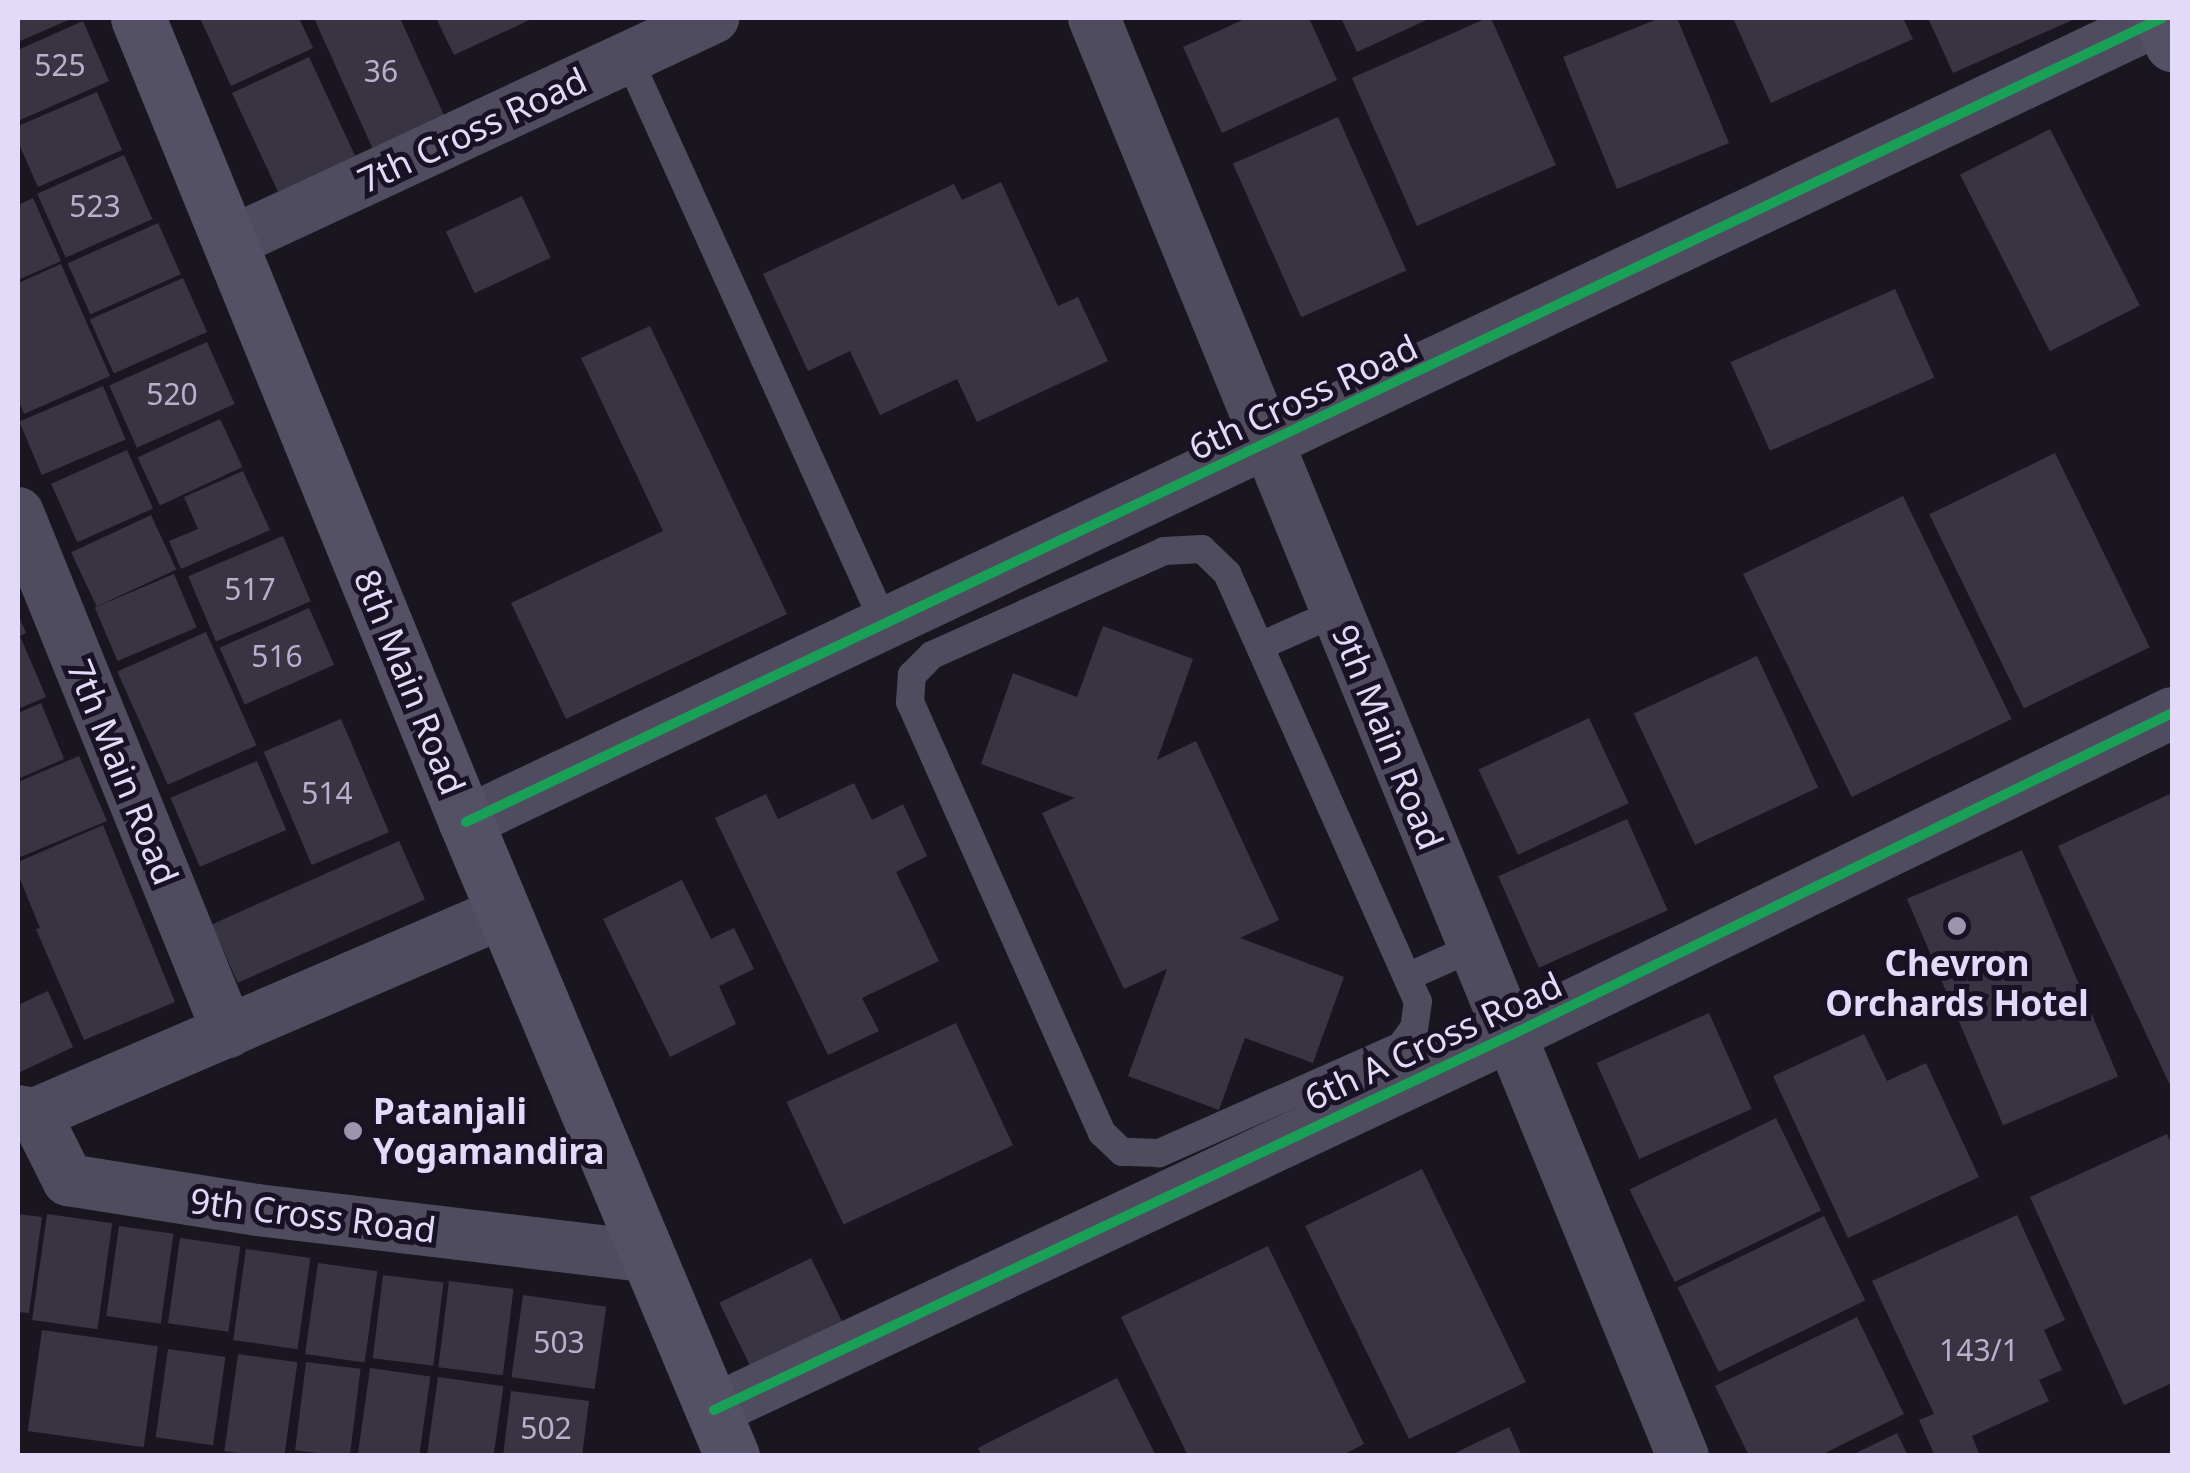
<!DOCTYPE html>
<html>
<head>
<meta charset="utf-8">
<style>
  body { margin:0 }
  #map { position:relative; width:2190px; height:1473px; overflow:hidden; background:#191620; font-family:"Noto Sans",sans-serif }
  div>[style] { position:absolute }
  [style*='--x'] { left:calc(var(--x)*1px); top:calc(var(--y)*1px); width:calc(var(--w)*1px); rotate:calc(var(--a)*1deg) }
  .building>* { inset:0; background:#393442; transform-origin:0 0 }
  .lane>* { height:28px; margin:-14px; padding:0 14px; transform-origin:14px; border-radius:14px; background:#504c5f }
  .street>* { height:52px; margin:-26px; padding:0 26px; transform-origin:26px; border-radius:26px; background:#504c5f }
  .secondary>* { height:55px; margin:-27.5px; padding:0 27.5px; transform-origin:27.5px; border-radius:27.5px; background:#545065 }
  .cycleway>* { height:10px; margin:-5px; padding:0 5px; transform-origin:5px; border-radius:5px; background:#1a9f57 }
  .dots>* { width:28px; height:28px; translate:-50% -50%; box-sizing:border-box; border:5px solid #181224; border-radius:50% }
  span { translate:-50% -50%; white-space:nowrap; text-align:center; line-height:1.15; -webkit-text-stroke:10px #181224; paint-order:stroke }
  .number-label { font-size:30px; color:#b8b0cc }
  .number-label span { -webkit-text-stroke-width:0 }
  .street-label { font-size:35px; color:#e3dafa }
  .poi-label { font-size:35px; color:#e3dafa; font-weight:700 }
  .left { translate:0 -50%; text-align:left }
  .frame { position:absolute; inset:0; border:20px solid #e3dafa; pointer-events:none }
</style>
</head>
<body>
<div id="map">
  <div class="building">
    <i style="clip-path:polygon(18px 18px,73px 18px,18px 42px)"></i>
    <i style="clip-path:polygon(200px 18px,299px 18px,313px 48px,231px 86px)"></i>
    <i style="clip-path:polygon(314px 18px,400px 18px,448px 124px,376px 156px)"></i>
    <i style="clip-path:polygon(436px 18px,534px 18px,454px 55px)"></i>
    <i style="clip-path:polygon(1247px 18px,1309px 18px,1337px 80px,1222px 133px,1183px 47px)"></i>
    <i style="clip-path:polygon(1341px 18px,1431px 18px,1357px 52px)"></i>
    <i style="clip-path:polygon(1487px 18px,1491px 18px,1556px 165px,1417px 226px,1352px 78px)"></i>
    <i style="clip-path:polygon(1660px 18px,1677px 18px,1729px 143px,1617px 189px,1563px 57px)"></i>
    <i style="clip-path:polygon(1733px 18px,1903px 18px,1913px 39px,1771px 103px)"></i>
    <i style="clip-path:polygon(1928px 18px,2077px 18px,1953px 73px)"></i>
    <i style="clip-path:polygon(83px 21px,109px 81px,18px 121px,18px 50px)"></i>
    <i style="left:309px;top:57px;width:109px;height:85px;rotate:65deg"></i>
    <i style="clip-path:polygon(97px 92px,122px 150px,38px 187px,18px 142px,18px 126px)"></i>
    <i style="left:1338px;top:117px;width:168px;height:115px;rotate:66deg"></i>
    <i style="left:2050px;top:129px;width:198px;height:101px;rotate:63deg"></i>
    <i style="left:124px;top:155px;width:70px;height:95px;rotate:66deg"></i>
    <i style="clip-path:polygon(1001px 182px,1058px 306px,1078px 297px,1108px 361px,977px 422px,957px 379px,880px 415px,850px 351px,808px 371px,763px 274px,954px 184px,962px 200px)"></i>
    <i style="left:522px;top:196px;width:68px;height:84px;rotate:65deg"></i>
    <i style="clip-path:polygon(33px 198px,61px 261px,18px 280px,18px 205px)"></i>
    <i style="left:158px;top:223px;width:56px;height:99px;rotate:66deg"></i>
    <i style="clip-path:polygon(61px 264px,110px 376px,24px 414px,18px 399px,18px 283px)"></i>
    <i style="left:183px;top:278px;width:59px;height:102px;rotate:66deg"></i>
    <i style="left:1895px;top:289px;width:97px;height:180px;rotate:66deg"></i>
    <i style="clip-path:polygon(650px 326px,787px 614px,566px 719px,511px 603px,663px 531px,581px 358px)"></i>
    <i style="left:207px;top:342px;width:68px;height:107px;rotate:66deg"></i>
    <i style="left:103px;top:386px;width:58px;height:91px;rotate:67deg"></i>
    <i style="left:220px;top:419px;width:53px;height:91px;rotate:65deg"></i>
    <i style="left:127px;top:450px;width:64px;height:83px;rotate:66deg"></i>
    <i style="left:2055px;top:453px;width:216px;height:140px;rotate:64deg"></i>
    <i style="clip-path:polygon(243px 471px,270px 530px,181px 569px,169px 541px,198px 529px,184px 497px)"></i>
    <i style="left:1903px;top:496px;width:248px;height:178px;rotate:64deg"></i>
    <i style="left:151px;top:515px;width:60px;height:88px;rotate:65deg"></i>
    <i style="left:283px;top:536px;width:71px;height:103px;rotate:67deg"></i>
    <i style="left:174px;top:574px;width:58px;height:86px;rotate:67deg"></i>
    <i style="left:309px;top:608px;width:62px;height:98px;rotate:66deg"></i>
    <i style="clip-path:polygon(18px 614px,26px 633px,20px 636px,46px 697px,18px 709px)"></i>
    <i style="clip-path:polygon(1103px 626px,1193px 659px,1157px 760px,1196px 741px,1279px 920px,1240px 938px,1344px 977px,1313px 1063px,1245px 1038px,1219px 1110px,1128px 1076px,1167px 969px,1124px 989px,1042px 813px,1075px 798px,981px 764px,1013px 673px,1077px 697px)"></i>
    <i style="left:206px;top:632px;width:124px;height:97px;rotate:66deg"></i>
    <i style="left:1757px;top:656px;width:145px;height:136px;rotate:65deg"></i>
    <i style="clip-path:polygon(41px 703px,64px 759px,18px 779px,18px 713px)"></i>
    <i style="left:1589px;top:718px;width:94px;height:122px;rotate:65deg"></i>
    <i style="left:341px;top:719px;width:123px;height:84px;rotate:67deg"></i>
    <i style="clip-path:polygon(79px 756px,107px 821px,18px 858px,18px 782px)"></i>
    <i style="left:257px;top:761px;width:75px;height:94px;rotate:67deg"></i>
    <i style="clip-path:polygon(854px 783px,872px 820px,903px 804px,927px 856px,896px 872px,939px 961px,862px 998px,879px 1031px,828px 1055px,715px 818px,766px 794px,778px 819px)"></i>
    <i style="clip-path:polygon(2172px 793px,2172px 1083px,2170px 1085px,2058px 846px)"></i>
    <i style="left:1627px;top:819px;width:100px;height:141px;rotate:66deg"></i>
    <i style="clip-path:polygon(103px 825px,175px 1002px,84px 1040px,36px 929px,40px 928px,18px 874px,18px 862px)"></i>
    <i style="left:399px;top:841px;width:64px;height:205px;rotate:66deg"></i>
    <i style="left:2022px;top:850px;width:246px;height:125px;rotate:67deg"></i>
    <i style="clip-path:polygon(682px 880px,711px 939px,734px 928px,754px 969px,719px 986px,736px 1024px,670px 1057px,603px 919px)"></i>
    <i style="clip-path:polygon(48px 991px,73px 1047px,18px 1073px,18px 1005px)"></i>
    <i style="left:1709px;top:1013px;width:105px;height:123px;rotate:66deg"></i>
    <i style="left:956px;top:1023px;width:135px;height:187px;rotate:65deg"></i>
    <i style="clip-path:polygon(1864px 1034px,1887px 1081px,1926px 1063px,1979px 1177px,1848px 1238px,1773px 1076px)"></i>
    <i style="left:1776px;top:1118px;width:103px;height:163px;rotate:64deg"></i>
    <i style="clip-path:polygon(2167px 1134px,2172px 1146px,2172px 1383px,2124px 1405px,2030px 1197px)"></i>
    <i style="left:1422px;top:1169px;width:237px;height:130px;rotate:64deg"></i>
    <i style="clip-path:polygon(18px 1214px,42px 1217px,29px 1313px,18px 1312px)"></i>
    <i style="left:47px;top:1214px;width:66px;height:107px;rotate:8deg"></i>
    <i style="clip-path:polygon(2017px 1215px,2065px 1320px,2044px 1330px,2062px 1370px,2039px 1380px,2049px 1401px,1972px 1436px,1980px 1456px,1935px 1456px,1919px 1420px,1934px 1414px,1872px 1281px)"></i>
    <i style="left:1824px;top:1216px;width:94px;height:163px;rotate:64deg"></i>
    <i style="left:119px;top:1226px;width:55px;height:91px;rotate:8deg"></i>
    <i style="left:180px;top:1238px;width:61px;height:86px;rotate:8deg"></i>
    <i style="clip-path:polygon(1268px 1246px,1364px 1444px,1341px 1456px,1188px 1456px,1121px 1317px)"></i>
    <i style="left:246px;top:1249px;width:65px;height:92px;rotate:8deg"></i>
    <i style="left:811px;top:1258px;width:86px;height:102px;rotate:64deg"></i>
    <i style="left:318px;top:1263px;width:60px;height:92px;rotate:8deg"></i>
    <i style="left:383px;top:1275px;width:61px;height:84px;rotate:7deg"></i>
    <i style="left:449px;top:1281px;width:65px;height:87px;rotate:7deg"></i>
    <i style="left:523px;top:1295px;width:84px;height:83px;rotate:8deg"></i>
    <i style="clip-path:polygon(1857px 1317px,1904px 1414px,1819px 1456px,1749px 1456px,1715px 1386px)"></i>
    <i style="left:42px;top:1330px;width:117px;height:102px;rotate:8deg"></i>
    <i style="left:168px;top:1349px;width:58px;height:89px;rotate:8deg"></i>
    <i style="left:238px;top:1354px;width:60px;height:98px;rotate:8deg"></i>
    <i style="left:306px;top:1362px;width:55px;height:89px;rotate:7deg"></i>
    <i style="left:370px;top:1368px;width:61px;height:89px;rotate:8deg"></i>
    <i style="left:438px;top:1377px;width:66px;height:80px;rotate:8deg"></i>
    <i style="clip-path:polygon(1117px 1378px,1156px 1456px,982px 1456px,978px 1448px)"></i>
    <i style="clip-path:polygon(511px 1391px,589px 1401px,582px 1456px,503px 1456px)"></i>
    <i style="clip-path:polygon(1509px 1427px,1522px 1456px,1449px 1456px)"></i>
    <i style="clip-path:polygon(1897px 1433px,1908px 1456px,1850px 1456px)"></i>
  </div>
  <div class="lane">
    <i style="--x:628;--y:57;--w:623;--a:65.65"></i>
    <i style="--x:1202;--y:549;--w:35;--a:44"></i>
    <i style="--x:1227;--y:573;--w:469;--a:66"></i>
    <i style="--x:1418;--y:1001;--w:27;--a:98"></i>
    <i style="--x:1414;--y:1028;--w:22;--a:126"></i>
    <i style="--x:1401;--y:1046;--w:265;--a:156.1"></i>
    <i style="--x:1159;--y:1153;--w:37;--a:-178"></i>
    <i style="--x:1122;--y:1152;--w:28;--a:-136"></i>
    <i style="--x:1102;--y:1133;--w:472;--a:-114"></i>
    <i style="--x:910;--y:702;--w:27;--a:-86"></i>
    <i style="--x:912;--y:675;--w:28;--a:-45"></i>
    <i style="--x:932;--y:655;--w:254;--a:-24.1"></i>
    <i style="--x:1164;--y:551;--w:38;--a:-3"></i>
    <i style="--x:1260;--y:646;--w:84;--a:-23.8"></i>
    <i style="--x:1407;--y:977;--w:73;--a:-24.1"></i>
  </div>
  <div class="street">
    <i style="--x:1094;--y:18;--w:1554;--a:67.73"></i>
    <i style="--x:231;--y:242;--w:532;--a:-24.93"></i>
    <i style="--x:18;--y:513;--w:560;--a:67.97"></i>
    <i style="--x:466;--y:822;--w:1877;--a:-25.36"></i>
    <i style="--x:18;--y:1111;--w:17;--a:10"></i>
    <i style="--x:35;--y:1114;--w:74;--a:63.4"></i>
    <i style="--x:68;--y:1180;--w:191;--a:9"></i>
    <i style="--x:257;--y:1210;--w:395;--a:6.8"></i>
    <i style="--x:35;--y:1114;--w:511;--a:-23.3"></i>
    <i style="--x:714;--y:1410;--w:881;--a:-25.2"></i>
    <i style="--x:1511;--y:1035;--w:735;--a:-25.97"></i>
  </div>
  <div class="secondary">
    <i style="--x:138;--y:18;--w:868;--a:67.81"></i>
    <i style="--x:466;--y:822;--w:688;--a:67.24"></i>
    <i style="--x:2162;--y:18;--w:28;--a:69"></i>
  </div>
  <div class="cycleway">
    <i style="--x:466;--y:822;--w:1877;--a:-25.36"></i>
    <i style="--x:714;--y:1410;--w:881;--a:-25.2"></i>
    <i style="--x:1511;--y:1035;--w:735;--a:-25.97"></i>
  </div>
  <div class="dots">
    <i style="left:1957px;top:926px;background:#9c95ae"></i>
    <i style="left:353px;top:1131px;background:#9c95ae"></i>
  </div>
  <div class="number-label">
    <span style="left:60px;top:65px">525</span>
    <span style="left:381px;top:71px">36</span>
    <span style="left:95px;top:206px">523</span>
    <span style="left:172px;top:394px">520</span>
    <span style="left:250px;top:589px">517</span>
    <span style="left:277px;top:656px">516</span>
    <span style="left:327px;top:793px">514</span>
    <span style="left:559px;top:1342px">503</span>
    <span style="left:1979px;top:1350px">143/1</span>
    <span style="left:546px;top:1428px">502</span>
  </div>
  <div class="street-label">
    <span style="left:472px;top:130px;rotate:-25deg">7th Cross Road</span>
    <span style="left:1303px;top:397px;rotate:-25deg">6th Cross Road</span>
    <span style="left:410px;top:682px;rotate:68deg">8th Main Road</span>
    <span style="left:1388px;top:737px;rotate:68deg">9th Main Road</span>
    <span style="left:123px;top:772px;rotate:68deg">7th Main Road</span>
    <span style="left:1433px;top:1041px;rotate:-25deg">6th A Cross Road</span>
    <span style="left:313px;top:1215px;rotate:7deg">9th Cross Road</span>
  </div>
  <div class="poi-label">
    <span style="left:1957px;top:983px">Chevron<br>Orchards Hotel</span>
    <span class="left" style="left:373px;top:1131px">Patanjali<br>Yogamandira</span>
  </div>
  <div class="frame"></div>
</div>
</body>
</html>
